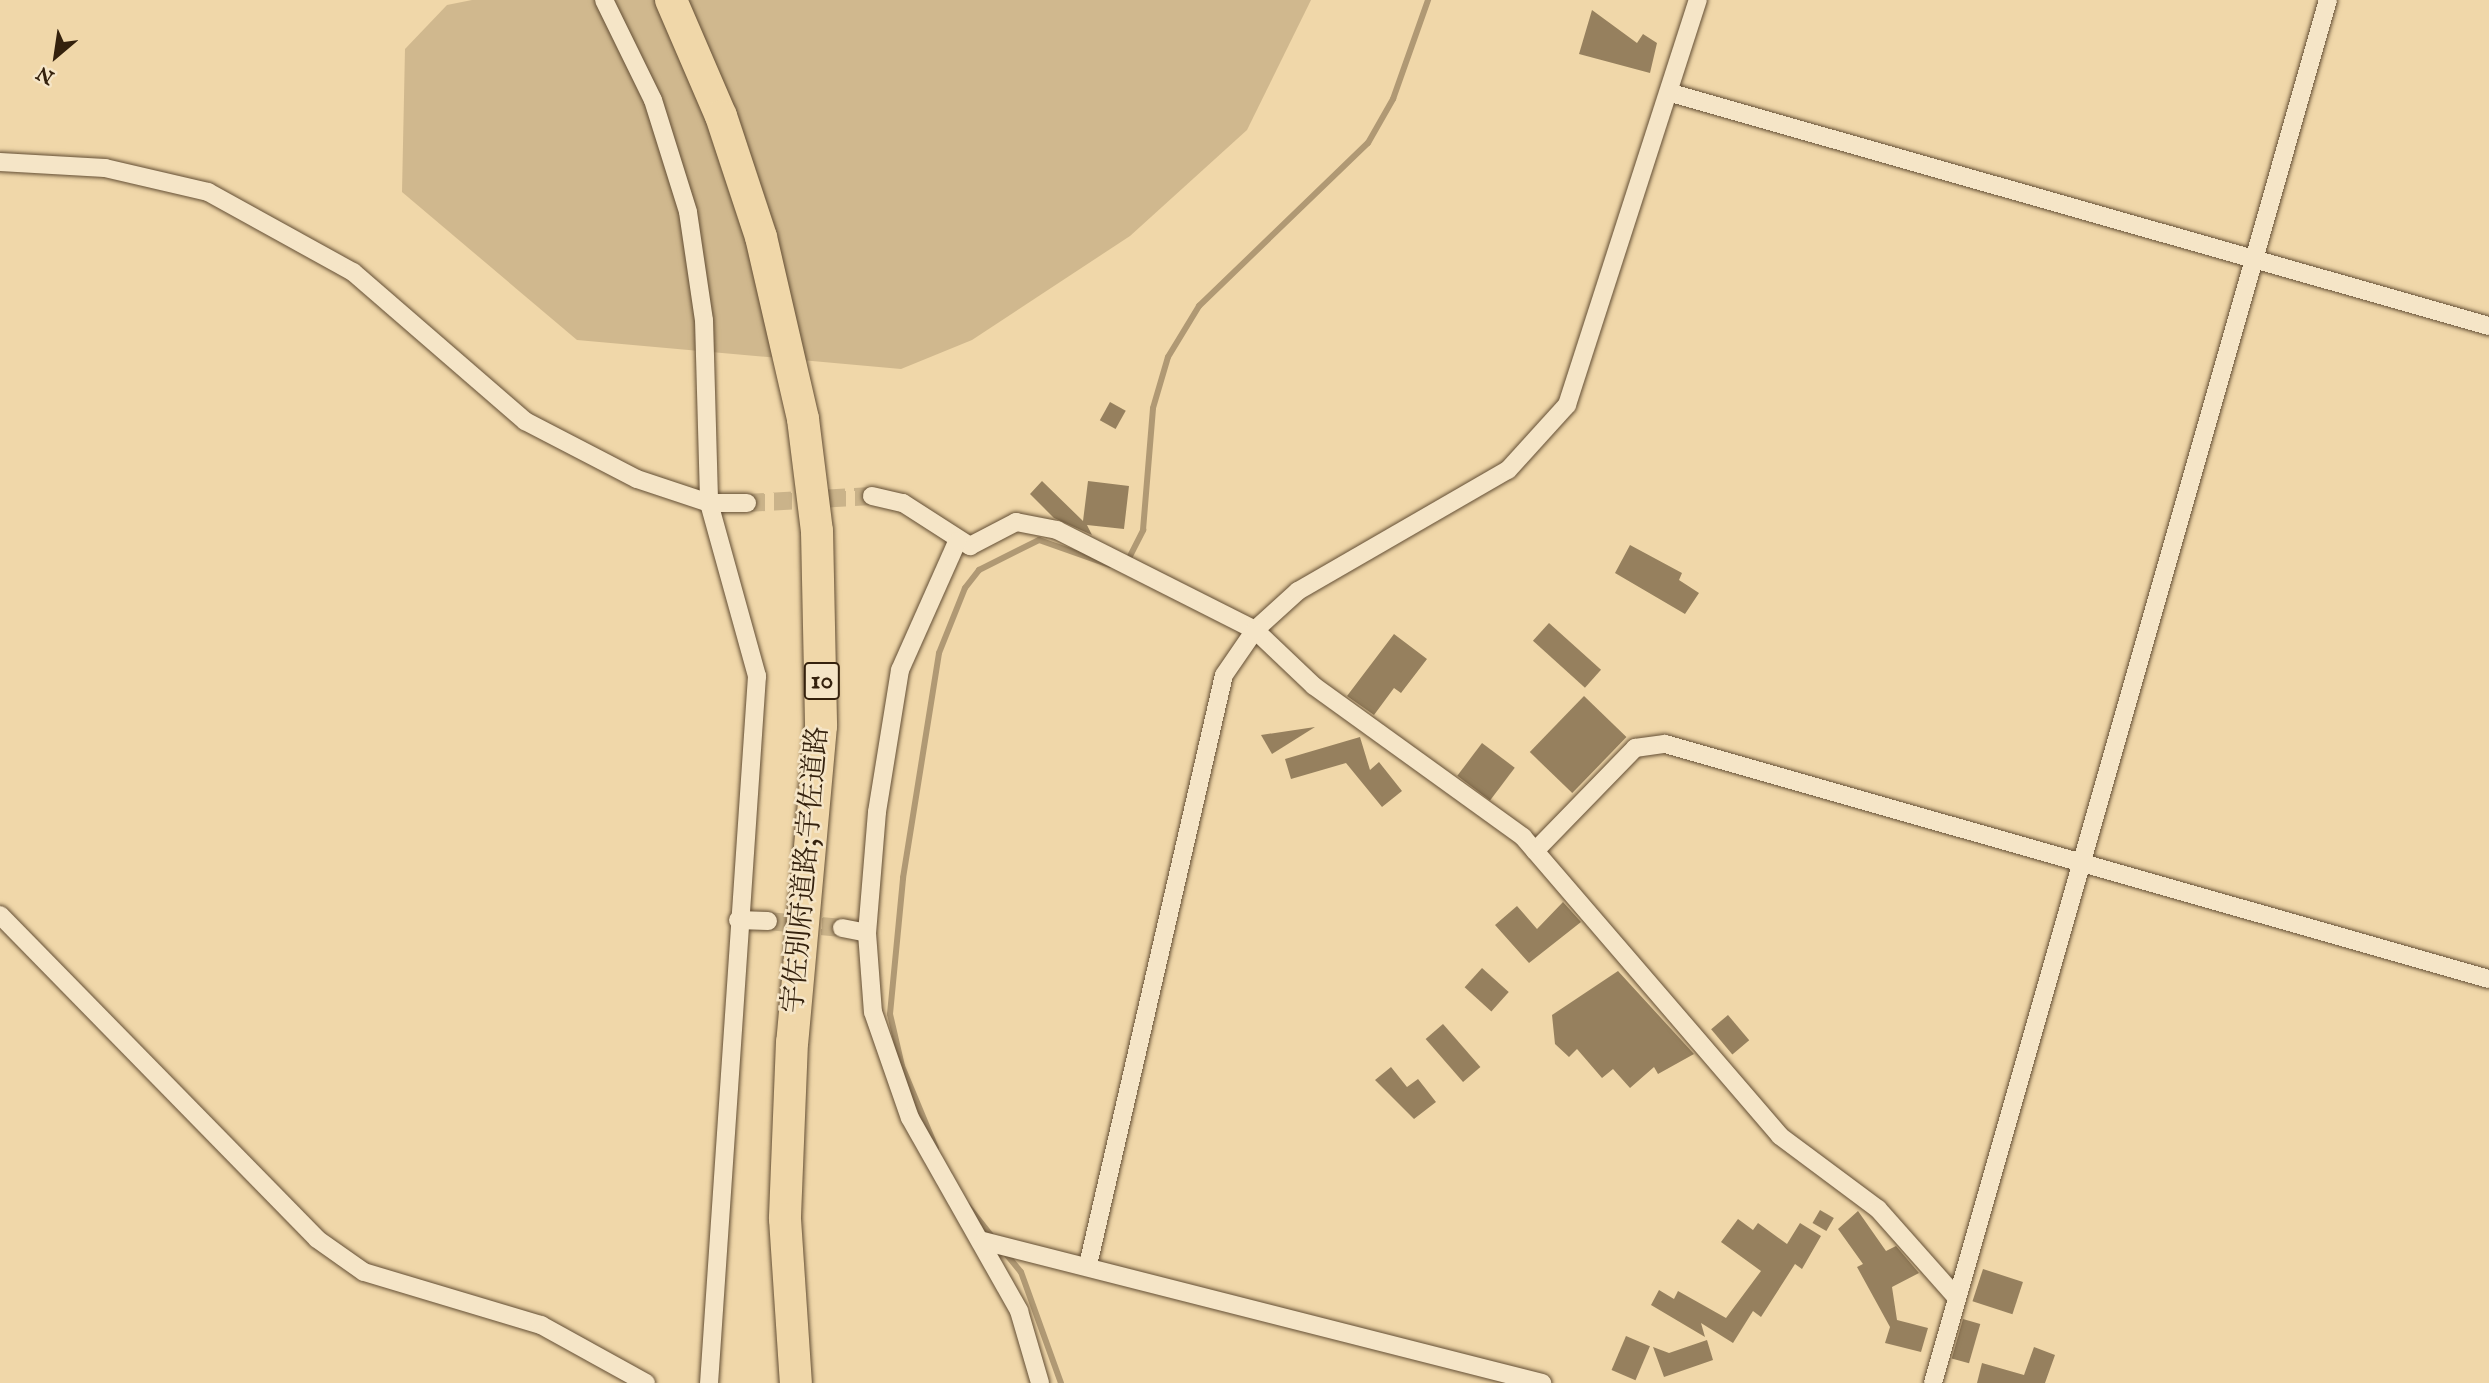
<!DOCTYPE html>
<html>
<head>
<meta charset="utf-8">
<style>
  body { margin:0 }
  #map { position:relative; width:2489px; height:1383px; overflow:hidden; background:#f0d7a9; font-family:"IM FELL English","Noto Serif JP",serif }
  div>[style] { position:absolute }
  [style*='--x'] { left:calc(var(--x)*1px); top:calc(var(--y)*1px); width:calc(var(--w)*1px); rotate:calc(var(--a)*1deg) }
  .green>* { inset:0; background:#d0b88e }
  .stream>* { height:6px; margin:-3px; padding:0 3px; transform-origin:3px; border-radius:3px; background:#b09974 }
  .building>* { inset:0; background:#96805e; transform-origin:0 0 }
  .minor-tunnel>* { height:18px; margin-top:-9px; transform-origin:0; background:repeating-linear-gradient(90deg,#cab38a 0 18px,transparent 0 27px) }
  .roads { filter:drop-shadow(0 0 2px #634e34) drop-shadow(0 0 2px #634e34) }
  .minor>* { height:18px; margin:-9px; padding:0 9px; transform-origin:9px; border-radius:9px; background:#f5e5c7 }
  .motorway>* { height:32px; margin:-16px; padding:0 16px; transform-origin:16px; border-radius:16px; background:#f0d7a9 }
  span { translate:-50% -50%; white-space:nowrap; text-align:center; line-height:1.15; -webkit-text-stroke:5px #f5e5c7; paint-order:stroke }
  .shield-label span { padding:2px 5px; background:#f5e5c7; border:2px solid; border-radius:5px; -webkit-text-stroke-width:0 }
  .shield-label { font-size:26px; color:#34210d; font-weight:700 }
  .street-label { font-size:28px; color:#34210d }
  .north { position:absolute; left:21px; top:21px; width:70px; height:70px; -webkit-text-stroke:5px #f5e5c7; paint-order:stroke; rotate:209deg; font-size:19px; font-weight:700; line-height:28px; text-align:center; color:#34210d }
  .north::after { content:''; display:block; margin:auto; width:24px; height:32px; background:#34210d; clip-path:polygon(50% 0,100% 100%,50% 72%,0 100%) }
</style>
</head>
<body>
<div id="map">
  <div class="green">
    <i style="clip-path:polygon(472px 0,1311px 0,1247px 130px,1130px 236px,972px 340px,901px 369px,577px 340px,402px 192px,405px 49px,447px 5px)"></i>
  </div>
  <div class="stream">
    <i style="--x:1127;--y:562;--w:36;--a:-63"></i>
    <i style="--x:1143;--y:530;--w:122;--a:-85.3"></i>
    <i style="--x:1153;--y:408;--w:53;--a:-73.6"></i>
    <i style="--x:1168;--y:357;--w:60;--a:-58.7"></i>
    <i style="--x:1199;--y:306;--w:235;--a:-44"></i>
    <i style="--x:1368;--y:143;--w:51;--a:-60.4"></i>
    <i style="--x:1393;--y:99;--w:105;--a:-70.5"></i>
    <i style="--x:936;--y:1148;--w:89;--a:-112.5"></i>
    <i style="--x:902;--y:1066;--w:53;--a:-103"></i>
    <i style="--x:890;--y:1014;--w:137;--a:-84.5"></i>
    <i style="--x:903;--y:878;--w:228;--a:-80.9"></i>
    <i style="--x:939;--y:653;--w:70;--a:-68.2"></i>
    <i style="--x:965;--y:588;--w:23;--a:-52"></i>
    <i style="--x:979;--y:570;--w:67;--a:-26.6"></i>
    <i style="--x:1039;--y:540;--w:75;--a:19.4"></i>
    <i style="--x:968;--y:1206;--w:42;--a:51.8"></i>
    <i style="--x:1003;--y:1250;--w:28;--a:51"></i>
    <i style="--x:1021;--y:1272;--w:118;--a:70.2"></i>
  </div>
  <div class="building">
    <i style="clip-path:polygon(1592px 10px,1637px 43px,1643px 34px,1657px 43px,1650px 73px,1579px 54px)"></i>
    <i style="left:1110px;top:402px;width:18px;height:21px;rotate:29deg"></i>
    <i style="clip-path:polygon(1042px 481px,1083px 521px,1088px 481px,1129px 486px,1124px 529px,1087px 525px,1092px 535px,1054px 518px,1030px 494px)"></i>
    <i style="clip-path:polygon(1630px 545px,1682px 573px,1679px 580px,1699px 593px,1685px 614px,1615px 573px)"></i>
    <i style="left:1549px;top:623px;width:70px;height:24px;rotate:42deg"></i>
    <i style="clip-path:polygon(1394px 634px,1427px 659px,1401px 693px,1394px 688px,1374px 715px,1347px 696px)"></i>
    <i style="left:1584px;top:696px;width:59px;height:78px;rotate:44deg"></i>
    <i style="clip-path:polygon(1315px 727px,1272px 754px,1261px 735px)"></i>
    <i style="clip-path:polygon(1360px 737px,1370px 770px,1379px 762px,1402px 791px,1382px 807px,1346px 763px,1291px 779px,1285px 759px)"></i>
    <i style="left:1482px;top:743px;width:41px;height:41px;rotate:37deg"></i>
    <i style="clip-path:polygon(1563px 902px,1581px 922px,1529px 963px,1495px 925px,1517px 906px,1537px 929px)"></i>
    <i style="left:1482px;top:968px;width:36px;height:26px;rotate:42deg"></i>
    <i style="clip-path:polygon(1618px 971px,1694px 1054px,1658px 1074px,1654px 1067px,1630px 1088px,1613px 1069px,1602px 1078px,1577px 1049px,1569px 1057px,1555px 1044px,1552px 1015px)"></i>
    <i style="left:1728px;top:1015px;width:33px;height:22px;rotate:50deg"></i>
    <i style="left:1443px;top:1024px;width:57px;height:23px;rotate:49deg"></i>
    <i style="clip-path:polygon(1391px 1067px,1407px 1087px,1418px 1079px,1436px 1102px,1414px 1119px,1375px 1080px)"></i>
    <i style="left:1820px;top:1210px;width:16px;height:15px;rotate:30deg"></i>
    <i style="clip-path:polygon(1858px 1211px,1886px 1251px,1896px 1246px,1919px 1273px,1892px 1287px,1897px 1320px,1928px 1328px,1921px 1352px,1885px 1343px,1890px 1327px,1857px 1267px,1863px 1264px,1838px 1229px)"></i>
    <i style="clip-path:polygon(1738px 1219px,1753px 1230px,1758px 1223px,1787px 1244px,1800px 1223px,1821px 1236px,1802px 1269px,1795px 1264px,1761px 1317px,1753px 1311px,1733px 1343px,1701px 1323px,1705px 1337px,1651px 1305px,1659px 1290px,1674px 1299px,1678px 1291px,1726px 1318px,1761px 1271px,1721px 1242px)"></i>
    <i style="left:1983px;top:1269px;width:42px;height:34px;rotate:18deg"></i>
    <i style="left:1963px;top:1319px;width:18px;height:41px;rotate:16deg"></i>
    <i style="left:1626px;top:1336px;width:26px;height:37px;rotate:23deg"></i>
    <i style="clip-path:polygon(1707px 1340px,1713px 1360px,1664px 1377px,1653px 1347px,1669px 1353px)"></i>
    <i style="clip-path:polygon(2034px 1347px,2055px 1355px,2045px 1383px,1977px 1383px,1982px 1363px,2024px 1375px)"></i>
  </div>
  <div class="minor-tunnel">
    <i style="--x:747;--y:503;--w:125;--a:-3.2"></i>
    <i style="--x:768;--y:921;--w:74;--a:5.4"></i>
  </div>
  <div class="roads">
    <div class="minor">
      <i style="--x:604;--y:0;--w:111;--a:63.9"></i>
      <i style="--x:653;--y:100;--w:117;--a:72.6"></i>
      <i style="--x:688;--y:212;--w:109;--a:81.6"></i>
      <i style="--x:704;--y:320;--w:183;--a:88.4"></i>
      <i style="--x:709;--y:503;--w:180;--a:74.5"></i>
      <i style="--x:757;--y:676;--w:709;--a:93.88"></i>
      <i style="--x:1671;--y:93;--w:851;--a:15.9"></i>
      <i style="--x:0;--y:162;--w:105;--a:3.3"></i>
      <i style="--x:105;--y:168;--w:106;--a:13.1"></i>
      <i style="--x:208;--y:192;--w:166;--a:28.9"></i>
      <i style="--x:353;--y:272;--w:228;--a:40.9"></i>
      <i style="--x:525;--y:421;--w:126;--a:27.4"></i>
      <i style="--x:637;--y:479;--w:76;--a:18.4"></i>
      <i style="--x:709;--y:503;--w:38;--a:0"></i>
      <i style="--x:872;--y:496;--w:32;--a:13"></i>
      <i style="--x:903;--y:503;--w:80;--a:32.7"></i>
      <i style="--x:970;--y:546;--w:52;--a:-27.6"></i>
      <i style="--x:1016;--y:522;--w:42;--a:11"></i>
      <i style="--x:1057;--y:530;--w:222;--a:26.8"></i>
      <i style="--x:1255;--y:630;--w:81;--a:43.5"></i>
      <i style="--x:1314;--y:686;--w:258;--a:35.8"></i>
      <i style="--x:1523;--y:837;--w:394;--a:49.3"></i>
      <i style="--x:1780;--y:1136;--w:122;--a:36.7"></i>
      <i style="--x:1878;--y:1209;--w:118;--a:48.4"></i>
      <i style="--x:957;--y:542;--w:140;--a:114"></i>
      <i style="--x:900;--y:670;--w:144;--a:99.2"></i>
      <i style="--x:877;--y:812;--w:121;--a:94.7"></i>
      <i style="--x:867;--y:933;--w:79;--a:85.7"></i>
      <i style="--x:873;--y:1012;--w:112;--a:70.8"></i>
      <i style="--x:910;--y:1118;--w:222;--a:60.5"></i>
      <i style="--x:1019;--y:1311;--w:75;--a:73.7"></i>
      <i style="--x:1535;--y:851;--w:144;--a:-45.8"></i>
      <i style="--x:1635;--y:748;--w:30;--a:-8"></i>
      <i style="--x:1665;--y:744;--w:857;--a:15.92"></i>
      <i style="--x:0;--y:915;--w:453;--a:45.6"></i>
      <i style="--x:317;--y:1239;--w:57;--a:35.1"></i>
      <i style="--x:364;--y:1272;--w:185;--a:16.7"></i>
      <i style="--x:541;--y:1325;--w:120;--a:28.9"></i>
      <i style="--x:738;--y:920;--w:30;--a:2"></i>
      <i style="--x:842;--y:928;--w:25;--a:11"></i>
      <i style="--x:983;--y:1241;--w:577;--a:14.25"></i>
      <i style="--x:1088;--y:1265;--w:605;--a:-77.02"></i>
      <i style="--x:1224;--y:675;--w:55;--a:-55.4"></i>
      <i style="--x:1255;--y:630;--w:58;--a:-42.2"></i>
      <i style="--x:1298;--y:591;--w:242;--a:-30"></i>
      <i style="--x:1508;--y:470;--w:88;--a:-47.8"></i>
      <i style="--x:1567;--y:405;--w:426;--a:-72.1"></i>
      <i style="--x:1933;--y:1383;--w:1438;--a:-74.06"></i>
    </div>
    <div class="motorway">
      <i style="--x:671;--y:0;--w:126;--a:66.7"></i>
      <i style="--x:721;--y:116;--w:127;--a:71.7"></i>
      <i style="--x:761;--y:237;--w:187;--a:77"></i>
      <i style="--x:803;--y:419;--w:113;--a:82.9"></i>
      <i style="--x:817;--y:531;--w:195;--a:88.8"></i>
      <i style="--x:821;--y:726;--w:317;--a:95.2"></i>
      <i style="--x:792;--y:1042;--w:177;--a:92.3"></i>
      <i style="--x:785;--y:1219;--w:164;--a:86.2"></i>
    </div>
  </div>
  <div class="shield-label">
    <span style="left:822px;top:681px">10</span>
  </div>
  <div class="street-label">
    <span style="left:807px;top:870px;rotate:-85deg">宇佐別府道路;宇佐道路</span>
  </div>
  <div class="north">N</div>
</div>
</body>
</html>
